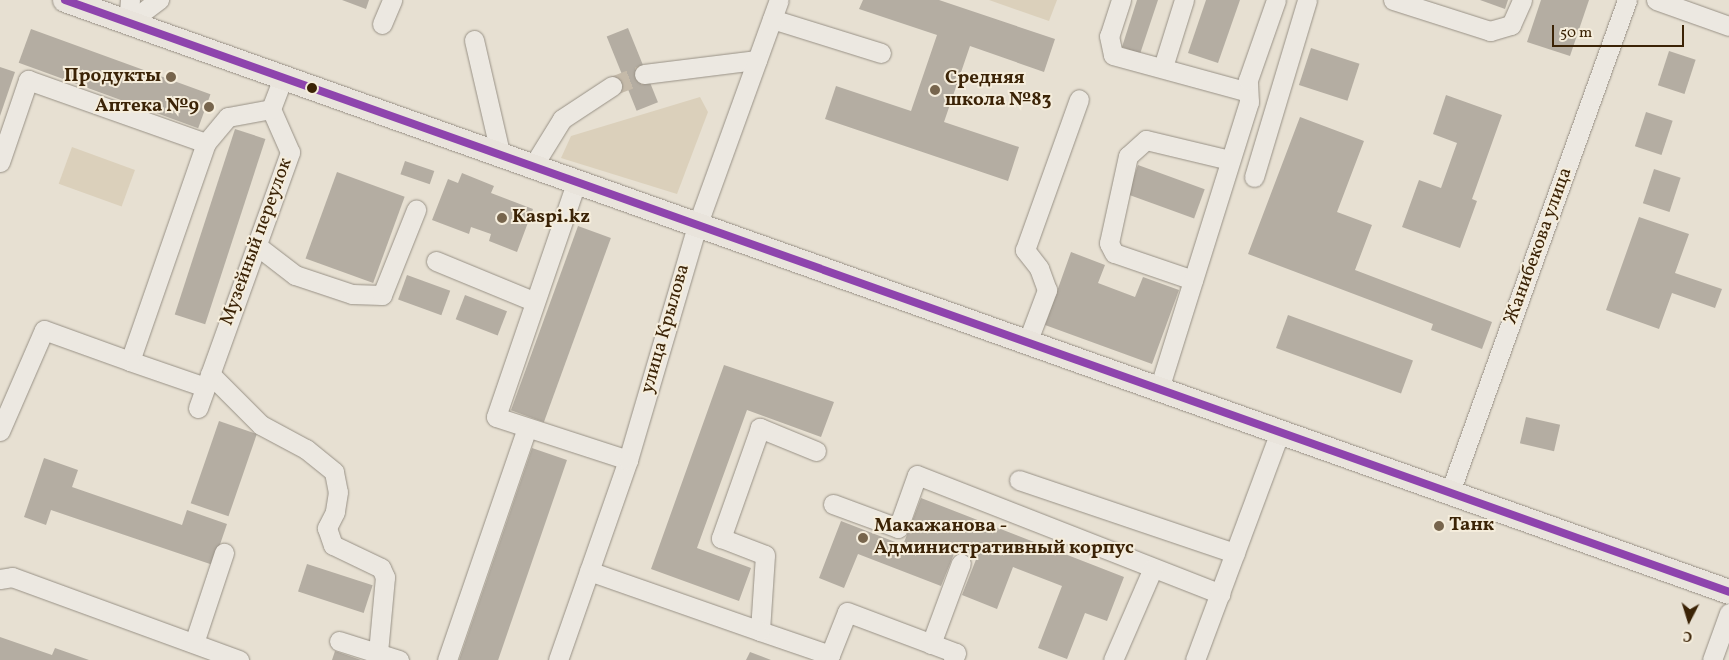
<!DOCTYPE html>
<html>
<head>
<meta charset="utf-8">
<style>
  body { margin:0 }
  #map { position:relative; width:1729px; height:660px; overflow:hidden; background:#e7e0d2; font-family:Vollkorn,serif }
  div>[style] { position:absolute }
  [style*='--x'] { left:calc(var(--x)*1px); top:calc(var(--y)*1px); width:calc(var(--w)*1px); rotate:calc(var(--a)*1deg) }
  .green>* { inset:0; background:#dbd0bb; transform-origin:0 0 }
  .building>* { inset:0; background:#b4ada2; transform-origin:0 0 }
  .minor-tunnel>* { height:19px; margin-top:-9.5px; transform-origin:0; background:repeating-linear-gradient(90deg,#c5baa9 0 19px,transparent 0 28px) }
  .roads { filter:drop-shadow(0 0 1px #989186) drop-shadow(0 0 1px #989186) }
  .minor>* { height:19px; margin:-9.5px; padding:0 9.5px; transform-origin:9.5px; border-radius:9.5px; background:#ece8e1 }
  .major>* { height:24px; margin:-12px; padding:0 12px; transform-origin:12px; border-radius:12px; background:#e9e4dc }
  .bus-1>* { height:8px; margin:-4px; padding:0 4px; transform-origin:4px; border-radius:4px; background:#8e44ad }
  .dots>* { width:14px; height:14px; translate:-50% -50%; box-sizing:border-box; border:2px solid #f5eddc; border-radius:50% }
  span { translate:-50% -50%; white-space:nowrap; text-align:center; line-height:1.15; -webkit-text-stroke:4px #f5eddc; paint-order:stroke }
  .poi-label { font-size:19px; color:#3b2306; font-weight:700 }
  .right { translate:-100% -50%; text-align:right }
  .left { translate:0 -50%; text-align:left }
  .street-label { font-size:19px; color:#3b2306 }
  .north { position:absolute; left:1664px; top:595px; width:50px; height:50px; -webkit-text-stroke:4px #f5eddc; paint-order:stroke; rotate:185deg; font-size:14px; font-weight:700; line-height:20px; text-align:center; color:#3b2306 }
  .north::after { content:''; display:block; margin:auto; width:18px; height:22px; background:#3b2306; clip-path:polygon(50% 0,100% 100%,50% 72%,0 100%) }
  .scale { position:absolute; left:1552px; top:25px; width:132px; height:22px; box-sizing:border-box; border:2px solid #3b2306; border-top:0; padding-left:6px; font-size:15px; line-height:18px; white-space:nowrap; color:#3b2306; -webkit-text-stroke:4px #f5eddc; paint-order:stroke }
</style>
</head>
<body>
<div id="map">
  <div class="green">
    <i style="clip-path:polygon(989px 0,1057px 0,1049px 21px)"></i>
    <i style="clip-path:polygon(700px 97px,708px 112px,677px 194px,561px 158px,571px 136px)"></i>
    <i style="left:72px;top:147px;width:67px;height:39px;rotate:20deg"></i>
  </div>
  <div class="building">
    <i style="clip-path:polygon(342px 0,369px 0,366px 9px)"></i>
    <i style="clip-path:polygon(863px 0,939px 0,1055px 39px,1044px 72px,970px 46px,944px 122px,1019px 147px,1008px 181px,825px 119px,836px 86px,911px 111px,937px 35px,859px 9px)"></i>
    <i style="clip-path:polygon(1137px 0,1158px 0,1140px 54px,1122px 47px)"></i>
    <i style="clip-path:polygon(1206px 0,1240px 0,1218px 63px,1188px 53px)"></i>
    <i style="clip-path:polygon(1480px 0,1508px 0,1505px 9px)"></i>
    <i style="clip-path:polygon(1541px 0,1589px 0,1570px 56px,1527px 42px)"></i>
    <i style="left:628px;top:28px;width:80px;height:23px;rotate:68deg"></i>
    <i style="left:31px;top:29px;width:191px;height:36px;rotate:20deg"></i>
    <i style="left:1311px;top:48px;width:51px;height:39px;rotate:18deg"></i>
    <i style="left:1669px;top:51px;width:28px;height:36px;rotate:18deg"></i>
    <i style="clip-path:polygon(0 67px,15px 72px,0 116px)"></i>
    <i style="clip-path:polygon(1446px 95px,1502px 115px,1472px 199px,1477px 201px,1460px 248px,1402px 227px,1419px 180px,1441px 188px,1457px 143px,1433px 134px)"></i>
    <i style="left:1646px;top:112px;width:28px;height:36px;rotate:18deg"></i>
    <i style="clip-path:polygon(1300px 117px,1364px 141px,1337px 212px,1372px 225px,1355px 270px,1492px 322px,1482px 349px,1431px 330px,1433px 324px,1248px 254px)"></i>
    <i style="left:235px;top:129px;width:32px;height:195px;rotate:18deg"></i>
    <i style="left:405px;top:161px;width:31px;height:14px;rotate:19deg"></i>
    <i style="left:1138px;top:165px;width:71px;height:31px;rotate:20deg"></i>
    <i style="left:1654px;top:169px;width:28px;height:36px;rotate:18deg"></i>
    <i style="left:337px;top:172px;width:72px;height:92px;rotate:20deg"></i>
    <i style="clip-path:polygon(462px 173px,494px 186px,491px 193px,533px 209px,517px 252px,489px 241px,491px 234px,471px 227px,469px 234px,432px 220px,448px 179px,458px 183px)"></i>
    <i style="clip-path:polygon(1639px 217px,1689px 234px,1675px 273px,1722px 289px,1715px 308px,1672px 293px,1659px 329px,1606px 310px)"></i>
    <i style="left:578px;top:226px;width:35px;height:196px;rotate:20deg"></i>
    <i style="clip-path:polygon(1071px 252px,1105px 265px,1098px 283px,1135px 297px,1143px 277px,1179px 290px,1152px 364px,1045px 325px)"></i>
    <i style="left:407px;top:275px;width:46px;height:26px;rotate:20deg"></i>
    <i style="left:465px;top:295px;width:45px;height:26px;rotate:21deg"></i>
    <i style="left:1288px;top:315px;width:133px;height:35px;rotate:20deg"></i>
    <i style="clip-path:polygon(724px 365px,834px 402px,821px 437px,747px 410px,697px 548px,751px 568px,739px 601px,651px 569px)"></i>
    <i style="left:1526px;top:417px;width:35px;height:27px;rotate:13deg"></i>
    <i style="left:219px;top:421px;width:40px;height:87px;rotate:19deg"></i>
    <i style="left:532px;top:448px;width:37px;height:225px;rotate:19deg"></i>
    <i style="clip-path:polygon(44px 458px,78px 470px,72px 487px,182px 525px,187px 510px,227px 524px,213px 565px,51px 510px,46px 525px,24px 517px)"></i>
    <i style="clip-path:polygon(921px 498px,1124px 577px,1107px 621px,1085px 613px,1067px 659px,1038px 648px,1062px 586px,1013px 567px,997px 609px,962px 595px,977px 557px,956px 549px,941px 586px,858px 554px,844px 588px,819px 578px,841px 521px,903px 545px)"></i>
    <i style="left:307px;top:564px;width:69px;height:29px;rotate:18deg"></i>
    <i style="clip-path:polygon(0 637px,52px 655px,55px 648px,89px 660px,0 660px)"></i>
    <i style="clip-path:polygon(335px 651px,361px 660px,332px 660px)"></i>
    <i style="clip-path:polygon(750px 652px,771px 660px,746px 660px)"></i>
  </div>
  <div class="minor-tunnel">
    <i style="--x:612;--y:86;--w:34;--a:-21"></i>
  </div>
  <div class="roads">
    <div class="minor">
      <i style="--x:130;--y:0;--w:23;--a:95"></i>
      <i style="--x:128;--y:23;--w:39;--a:-37"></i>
      <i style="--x:1121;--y:0;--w:38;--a:108"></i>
      <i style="--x:1109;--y:36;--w:19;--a:78"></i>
      <i style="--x:1113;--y:55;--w:140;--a:15.3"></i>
      <i style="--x:1393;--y:0;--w:102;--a:17.7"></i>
      <i style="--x:1490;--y:31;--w:22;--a:-16"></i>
      <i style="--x:1511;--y:25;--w:27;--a:-66"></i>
      <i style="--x:1656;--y:0;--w:77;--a:19.6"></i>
      <i style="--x:772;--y:19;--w:114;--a:17.3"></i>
      <i style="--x:382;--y:24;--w:26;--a:-67"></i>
      <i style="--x:474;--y:40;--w:120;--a:77"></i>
      <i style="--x:1163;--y:67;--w:70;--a:-72.6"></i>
      <i style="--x:644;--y:74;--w:114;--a:-7.1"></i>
      <i style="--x:0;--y:162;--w:87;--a:-71.1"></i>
      <i style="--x:28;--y:80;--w:189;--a:19.5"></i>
      <i style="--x:206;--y:143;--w:34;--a:-50"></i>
      <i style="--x:228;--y:117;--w:44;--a:-10.5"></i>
      <i style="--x:533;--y:166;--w:55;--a:-58.3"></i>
      <i style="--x:562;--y:119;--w:60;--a:-33.4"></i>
      <i style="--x:1254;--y:177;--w:185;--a:-73.3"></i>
      <i style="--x:576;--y:183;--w:247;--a:108.9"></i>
      <i style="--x:496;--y:417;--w:139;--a:18"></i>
      <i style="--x:256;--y:245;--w:49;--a:37.6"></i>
      <i style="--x:295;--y:275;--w:60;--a:18.4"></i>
      <i style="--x:352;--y:294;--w:30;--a:2"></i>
      <i style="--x:382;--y:295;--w:92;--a:-68.2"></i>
      <i style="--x:436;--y:261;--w:105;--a:22.4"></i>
      <i style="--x:1193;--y:280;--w:83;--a:-161.1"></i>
      <i style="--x:1114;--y:253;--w:11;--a:-117"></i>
      <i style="--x:1109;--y:243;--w:89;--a:-77.7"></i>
      <i style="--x:1128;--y:156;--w:24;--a:-42"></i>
      <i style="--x:1146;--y:140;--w:86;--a:13.4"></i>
      <i style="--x:1027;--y:343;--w:57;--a:-69.3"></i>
      <i style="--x:1047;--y:290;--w:23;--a:-110"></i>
      <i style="--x:1039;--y:268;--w:23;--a:-128"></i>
      <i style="--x:1025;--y:250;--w:160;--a:-70.3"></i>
      <i style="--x:210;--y:374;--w:72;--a:45"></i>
      <i style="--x:261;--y:425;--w:51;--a:28.1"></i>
      <i style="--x:306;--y:449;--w:36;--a:39"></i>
      <i style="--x:334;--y:472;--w:20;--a:79"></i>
      <i style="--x:338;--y:492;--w:20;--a:99"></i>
      <i style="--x:335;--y:512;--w:18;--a:117"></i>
      <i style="--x:327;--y:528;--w:18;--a:71"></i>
      <i style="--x:333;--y:545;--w:53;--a:25.6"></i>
      <i style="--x:381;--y:568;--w:10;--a:66"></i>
      <i style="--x:385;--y:577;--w:76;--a:95.3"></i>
      <i style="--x:205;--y:387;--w:79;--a:-160.9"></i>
      <i style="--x:130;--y:361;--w:231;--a:-70.8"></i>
      <i style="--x:1159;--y:389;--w:301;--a:-72.6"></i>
      <i style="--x:1249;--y:102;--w:22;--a:-93"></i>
      <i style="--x:1248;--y:80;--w:85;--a:-70.7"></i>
      <i style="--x:198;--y:408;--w:272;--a:-70.2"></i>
      <i style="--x:290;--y:152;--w:47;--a:-113.8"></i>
      <i style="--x:271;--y:109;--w:33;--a:-69"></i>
      <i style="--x:0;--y:431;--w:110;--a:-66.5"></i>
      <i style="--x:44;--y:330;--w:91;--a:19.8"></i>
      <i style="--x:816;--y:451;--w:61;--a:-157.7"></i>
      <i style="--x:760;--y:428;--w:117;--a:109.5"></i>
      <i style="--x:721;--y:538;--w:47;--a:21.1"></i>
      <i style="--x:765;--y:555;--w:76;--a:93.8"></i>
      <i style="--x:760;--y:631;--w:74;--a:18.9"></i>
      <i style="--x:830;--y:655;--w:5;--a:112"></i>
      <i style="--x:1019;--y:480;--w:228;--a:18.7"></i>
      <i style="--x:1450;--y:492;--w:523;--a:-70.21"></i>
      <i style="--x:833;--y:504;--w:69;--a:20.3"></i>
      <i style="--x:898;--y:528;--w:56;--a:-70.3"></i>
      <i style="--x:917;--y:475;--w:326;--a:21.4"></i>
      <i style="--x:589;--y:571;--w:181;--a:19.3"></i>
      <i style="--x:0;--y:579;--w:12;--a:-9"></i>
      <i style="--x:12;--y:577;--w:242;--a:20.1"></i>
      <i style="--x:339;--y:641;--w:63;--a:17.6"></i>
      <i style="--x:194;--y:643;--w:95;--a:-71.6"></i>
      <i style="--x:931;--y:644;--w:86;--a:-69.7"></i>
      <i style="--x:830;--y:655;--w:46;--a:-68.4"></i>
      <i style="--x:847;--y:612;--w:116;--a:20.6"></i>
      <i style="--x:956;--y:653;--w:8;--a:113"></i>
      <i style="--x:447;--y:660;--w:245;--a:-71"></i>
      <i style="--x:558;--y:660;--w:212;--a:-70.7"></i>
      <i style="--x:628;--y:460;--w:244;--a:-73.6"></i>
      <i style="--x:697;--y:226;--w:240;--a:-70.1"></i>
      <i style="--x:1113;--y:660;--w:100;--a:-66.5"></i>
      <i style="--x:1195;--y:660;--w:243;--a:-69.6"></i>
      <i style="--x:1712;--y:660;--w:50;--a:-70.1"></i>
    </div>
    <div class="major">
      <i style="--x:65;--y:0;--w:1766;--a:19.58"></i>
    </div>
  </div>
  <div class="bus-1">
    <i style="--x:65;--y:0;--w:1766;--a:19.58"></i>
  </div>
  <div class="dots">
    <i style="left:171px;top:77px;background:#77654d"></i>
    <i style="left:312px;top:88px;background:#3b2306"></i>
    <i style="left:935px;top:90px;background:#77654d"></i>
    <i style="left:209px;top:107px;background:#77654d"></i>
    <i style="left:502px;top:218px;background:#77654d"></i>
    <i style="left:1439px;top:526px;background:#77654d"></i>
    <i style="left:863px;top:538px;background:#77654d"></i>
  </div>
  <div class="poi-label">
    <span class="right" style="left:161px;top:77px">Продукты</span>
    <span class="left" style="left:945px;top:90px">Средняя<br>школа №83</span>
    <span class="right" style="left:199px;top:107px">Аптека №9</span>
    <span class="left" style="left:512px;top:218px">Kaspi.kz</span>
    <span class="left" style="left:1449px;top:526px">Танк</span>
    <span class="left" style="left:874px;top:538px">Макажанова -<br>Административный корпус</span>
  </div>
  <div class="street-label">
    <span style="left:257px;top:242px;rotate:-70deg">Музейный переулок</span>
    <span style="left:1539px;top:246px;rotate:-70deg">Жанибекова улица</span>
    <span style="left:666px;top:329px;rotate:-74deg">улица Крылова</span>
  </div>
  <div class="north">С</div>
  <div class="scale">50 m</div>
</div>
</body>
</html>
